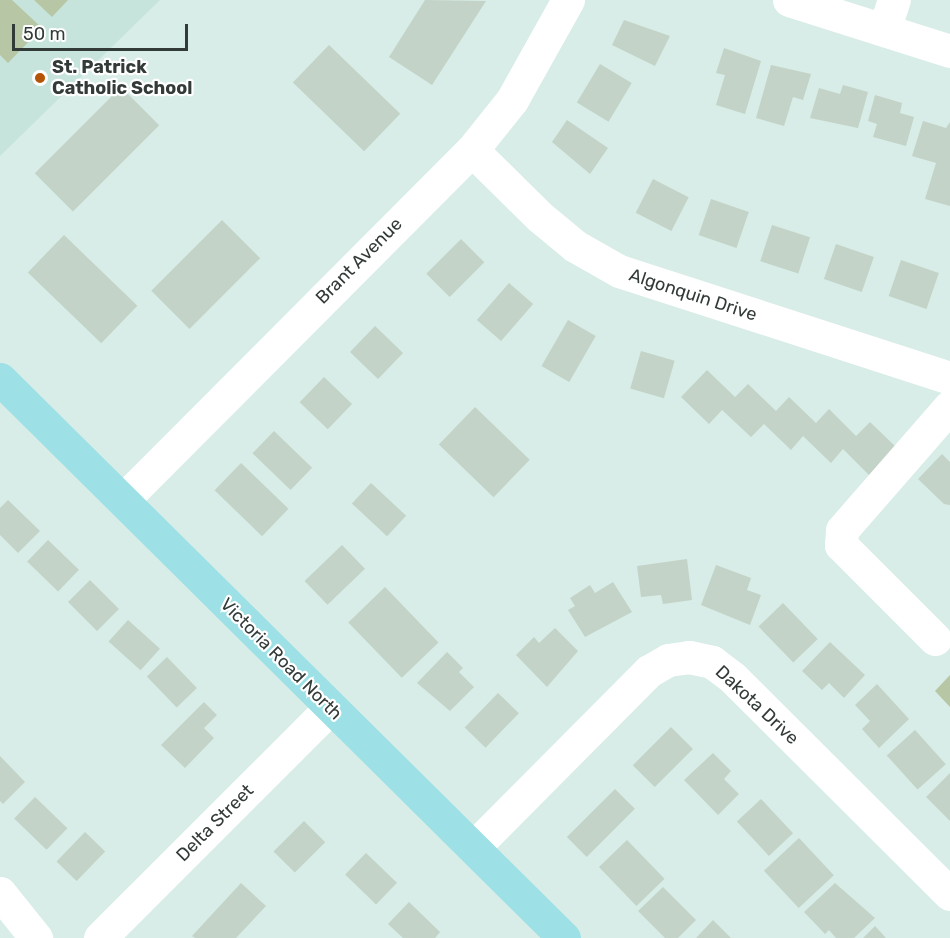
<!DOCTYPE html>
<html>
<head>
<meta charset="utf-8">
<style>
  body { margin:0 }
  #map { position:relative; width:950px; height:938px; overflow:hidden; background:#d8ede7; font-family:Rubik,sans-serif }
  div>[style] { position:absolute }
  [style*='--x'] { left:calc(var(--x)*1px); top:calc(var(--y)*1px); width:calc(var(--w)*1px); rotate:calc(var(--a)*1deg) }
  .built>* { inset:0; background:#c6e4dc }
  .green>* { inset:0; background:#b7c6a4 }
  .building>* { inset:0; background:#c3d3c7; transform-origin:0 0 }
  .minor>* { height:33px; margin:-16.5px; padding:0 16.5px; transform-origin:16.5px; border-radius:16.5px; background:#fff }
  .major>* { height:33px; margin:-16.5px; padding:0 16.5px; transform-origin:16.5px; border-radius:16.5px; background:#9de0e6 }
  .dots>* { width:16px; height:16px; translate:-50% -50%; box-sizing:border-box; border:3px solid #fff; border-radius:50% }
  span { translate:-50% -50%; white-space:nowrap; text-align:center; line-height:1.15; -webkit-text-stroke:4.5px #fff; paint-order:stroke }
  .poi-label { font-size:18px; color:#333b39; font-weight:700 }
  .left { translate:0 -50%; text-align:left }
  .street-label { font-size:18px; color:#333b39 }
  .scale { position:absolute; left:12px; top:24px; width:176px; height:27px; box-sizing:border-box; border:3px solid #333b39; border-top:0; padding-left:8px; font-size:18px; line-height:21px; white-space:nowrap; color:#333b39; -webkit-text-stroke:4px #fff; paint-order:stroke }
</style>
</head>
<body>
<div id="map">
  <div class="built">
    <i style="clip-path:polygon(0 0,160px 0,0 156px)"></i>
  </div>
  <div class="green">
    <i style="clip-path:polygon(0 0,12px 0,42px 28px,8px 63px,0 55px)"></i>
    <i style="clip-path:polygon(34px 0,68px 0,52px 17px)"></i>
    <i style="clip-path:polygon(950px 675px,950px 707px,935px 691px)"></i>
  </div>
  <div class="building">
    <i style="clip-path:polygon(425px 0,486px 1px,432px 85px,389px 57px)"></i>
    <i style="clip-path:polygon(624px 20px,670px 36px,655px 66px,612px 45px)"></i>
    <i style="left:329px;top:45px;width:99px;height:52px;rotate:44deg"></i>
    <i style="clip-path:polygon(724px 48px,761px 61px,745px 114px,716px 105px,725px 75px,716px 73px)"></i>
    <i style="left:600px;top:64px;width:37px;height:45px;rotate:31deg"></i>
    <i style="clip-path:polygon(771px 65px,811px 74px,803px 100px,793px 97px,784px 126px,756px 118px)"></i>
    <i style="clip-path:polygon(843px 85px,868px 92px,858px 128px,810px 118px,819px 88px,840px 94px)"></i>
    <i style="left:121px;top:87px;width:54px;height:122px;rotate:45deg"></i>
    <i style="clip-path:polygon(875px 95px,902px 103px,900px 113px,914px 117px,906px 146px,873px 137px,877px 124px,868px 121px)"></i>
    <i style="clip-path:polygon(567px 120px,608px 148px,590px 174px,552px 142px)"></i>
    <i style="clip-path:polygon(923px 121px,946px 128px,950px 122px,950px 206px,925px 199px,936px 163px,912px 156px)"></i>
    <i style="left:653px;top:179px;width:40px;height:38px;rotate:27deg"></i>
    <i style="left:711px;top:199px;width:40px;height:38px;rotate:19deg"></i>
    <i style="left:222px;top:220px;width:54px;height:100px;rotate:45deg"></i>
    <i style="left:772px;top:225px;width:40px;height:38px;rotate:18deg"></i>
    <i style="left:64px;top:235px;width:102px;height:52px;rotate:44deg"></i>
    <i style="left:461px;top:239px;width:33px;height:49px;rotate:45deg"></i>
    <i style="left:836px;top:244px;width:40px;height:37px;rotate:19deg"></i>
    <i style="left:901px;top:260px;width:40px;height:38px;rotate:19deg"></i>
    <i style="left:509px;top:283px;width:32px;height:49px;rotate:41deg"></i>
    <i style="left:568px;top:320px;width:32px;height:53px;rotate:30deg"></i>
    <i style="left:375px;top:326px;width:39px;height:36px;rotate:44deg"></i>
    <i style="left:641px;top:351px;width:35px;height:39px;rotate:16deg"></i>
    <i style="clip-path:polygon(707px 370px,735px 397px,748px 384px,776px 411px,789px 397px,816px 423px,829px 409px,856px 436px,870px 422px,898px 449px,871px 477px,843px 449px,831px 463px,803px 436px,791px 450px,764px 424px,751px 437px,722px 410px,709px 424px,681px 397px)"></i>
    <i style="left:324px;top:377px;width:39px;height:35px;rotate:44deg"></i>
    <i style="left:475px;top:407px;width:76px;height:52px;rotate:44deg"></i>
    <i style="left:274px;top:431px;width:53px;height:31px;rotate:44deg"></i>
    <i style="clip-path:polygon(942px 454px,950px 462px,950px 505px,944px 504px,918px 479px)"></i>
    <i style="left:241px;top:463px;width:66px;height:38px;rotate:44deg"></i>
    <i style="left:371px;top:483px;width:48px;height:28px;rotate:43deg"></i>
    <i style="clip-path:polygon(8px 500px,40px 531px,18px 553px,0 535px,0 508px)"></i>
    <i style="left:48px;top:540px;width:43px;height:30px;rotate:44deg"></i>
    <i style="left:342px;top:545px;width:33px;height:52px;rotate:46deg"></i>
    <i style="clip-path:polygon(687px 559px,692px 600px,663px 604px,661px 595px,641px 597px,637px 566px)"></i>
    <i style="clip-path:polygon(716px 565px,751px 578px,747px 590px,761px 595px,750px 625px,701px 605px)"></i>
    <i style="left:90px;top:580px;width:41px;height:31px;rotate:45deg"></i>
    <i style="clip-path:polygon(613px 582px,632px 612px,585px 637px,568px 610px,575px 606px,570px 598px,590px 585px,595px 593px)"></i>
    <i style="left:385px;top:587px;width:77px;height:51px;rotate:46deg"></i>
    <i style="left:783px;top:603px;width:50px;height:34px;rotate:46deg"></i>
    <i style="left:128px;top:620px;width:43px;height:29px;rotate:42deg"></i>
    <i style="clip-path:polygon(555px 628px,578px 651px,547px 687px,516px 655px,534px 637px,539px 643px)"></i>
    <i style="clip-path:polygon(830px 642px,865px 675px,844px 698px,829px 683px,822px 690px,802px 671px)"></i>
    <i style="clip-path:polygon(447px 652px,463px 668px,459px 672px,474px 687px,450px 711px,417px 683px)"></i>
    <i style="left:167px;top:657px;width:43px;height:28px;rotate:46deg"></i>
    <i style="clip-path:polygon(877px 684px,909px 719px,879px 748px,862px 729px,870px 721px,855px 705px)"></i>
    <i style="left:498px;top:693px;width:29px;height:48px;rotate:44deg"></i>
    <i style="clip-path:polygon(204px 702px,217px 715px,204px 728px,214px 738px,185px 768px,161px 745px)"></i>
    <i style="left:671px;top:727px;width:31px;height:54px;rotate:45deg"></i>
    <i style="left:915px;top:730px;width:46px;height:38px;rotate:48deg"></i>
    <i style="clip-path:polygon(713px 753px,731px 771px,724px 779px,739px 794px,718px 815px,684px 780px)"></i>
    <i style="clip-path:polygon(0 756px,25px 782px,3px 804px,0 801px)"></i>
    <i style="clip-path:polygon(950px 773px,950px 821px,926px 797px)"></i>
    <i style="left:615px;top:789px;width:28px;height:68px;rotate:45deg"></i>
    <i style="left:35px;top:797px;width:45px;height:30px;rotate:44deg"></i>
    <i style="left:761px;top:799px;width:47px;height:33px;rotate:47deg"></i>
    <i style="left:304px;top:821px;width:30px;height:43px;rotate:45deg"></i>
    <i style="left:85px;top:832px;width:28px;height:41px;rotate:44deg"></i>
    <i style="left:799px;top:838px;width:51px;height:48px;rotate:47deg"></i>
    <i style="left:627px;top:840px;width:54px;height:39px;rotate:46deg"></i>
    <i style="left:366px;top:853px;width:43px;height:30px;rotate:44deg"></i>
    <i style="clip-path:polygon(241px 883px,266px 906px,236px 938px,195px 938px,192px 936px)"></i>
    <i style="clip-path:polygon(835px 883px,875px 918px,854px 938px,836px 938px,829px 930px,825px 934px,804px 912px)"></i>
    <i style="clip-path:polygon(663px 887px,696px 920px,678px 938px,665px 938px,638px 911px)"></i>
    <i style="clip-path:polygon(409px 902px,440px 932px,435px 938px,403px 938px,388px 924px)"></i>
    <i style="clip-path:polygon(713px 920px,731px 938px,696px 938px)"></i>
    <i style="clip-path:polygon(875px 926px,886px 938px,863px 938px)"></i>
  </div>
  <div class="minor">
    <i style="--x:789;--y:0;--w:169;--a:17.6"></i>
    <i style="--x:884;--y:30;--w:32;--a:-72"></i>
    <i style="--x:472;--y:150;--w:95;--a:44.6"></i>
    <i style="--x:540;--y:217;--w:45;--a:39.6"></i>
    <i style="--x:575;--y:246;--w:51;--a:29.6"></i>
    <i style="--x:619;--y:271;--w:348;--a:17.9"></i>
    <i style="--x:123;--y:500;--w:494;--a:-45.1"></i>
    <i style="--x:472;--y:150;--w:64;--a:-51.3"></i>
    <i style="--x:512;--y:100;--w:115;--a:-60.8"></i>
    <i style="--x:935;--y:639;--w:133;--a:-135"></i>
    <i style="--x:841;--y:545;--w:15;--a:-86"></i>
    <i style="--x:842;--y:530;--w:164;--a:-48.9"></i>
    <i style="--x:474;--y:847;--w:248;--a:-45.2"></i>
    <i style="--x:649;--y:671;--w:22;--a:-30"></i>
    <i style="--x:668;--y:660;--w:21;--a:-8"></i>
    <i style="--x:689;--y:657;--w:24;--a:12"></i>
    <i style="--x:712;--y:662;--w:26;--a:37"></i>
    <i style="--x:733;--y:678;--w:306;--a:44.9"></i>
    <i style="--x:0;--y:893;--w:58;--a:51.3"></i>
    <i style="--x:100;--y:938;--w:325;--a:-45"></i>
  </div>
  <div class="major">
    <i style="--x:0;--y:379;--w:794;--a:44.74"></i>
  </div>
  <div class="dots">
    <i style="left:40px;top:78px;background:#b35406"></i>
  </div>
  <div class="poi-label">
    <span class="left" style="left:52px;top:78px">St. Patrick<br>Catholic School</span>
  </div>
  <div class="street-label">
    <span style="left:359px;top:261px;rotate:-45deg">Brant Avenue</span>
    <span style="left:693px;top:295px;rotate:18deg">Algonquin Drive</span>
    <span style="left:281px;top:659px;rotate:45deg">Victoria Road North</span>
    <span style="left:757px;top:705px;rotate:43deg">Dakota Drive</span>
    <span style="left:215px;top:823px;rotate:-45deg">Delta Street</span>
  </div>
  <div class="scale">50 m</div>
</div>
</body>
</html>
